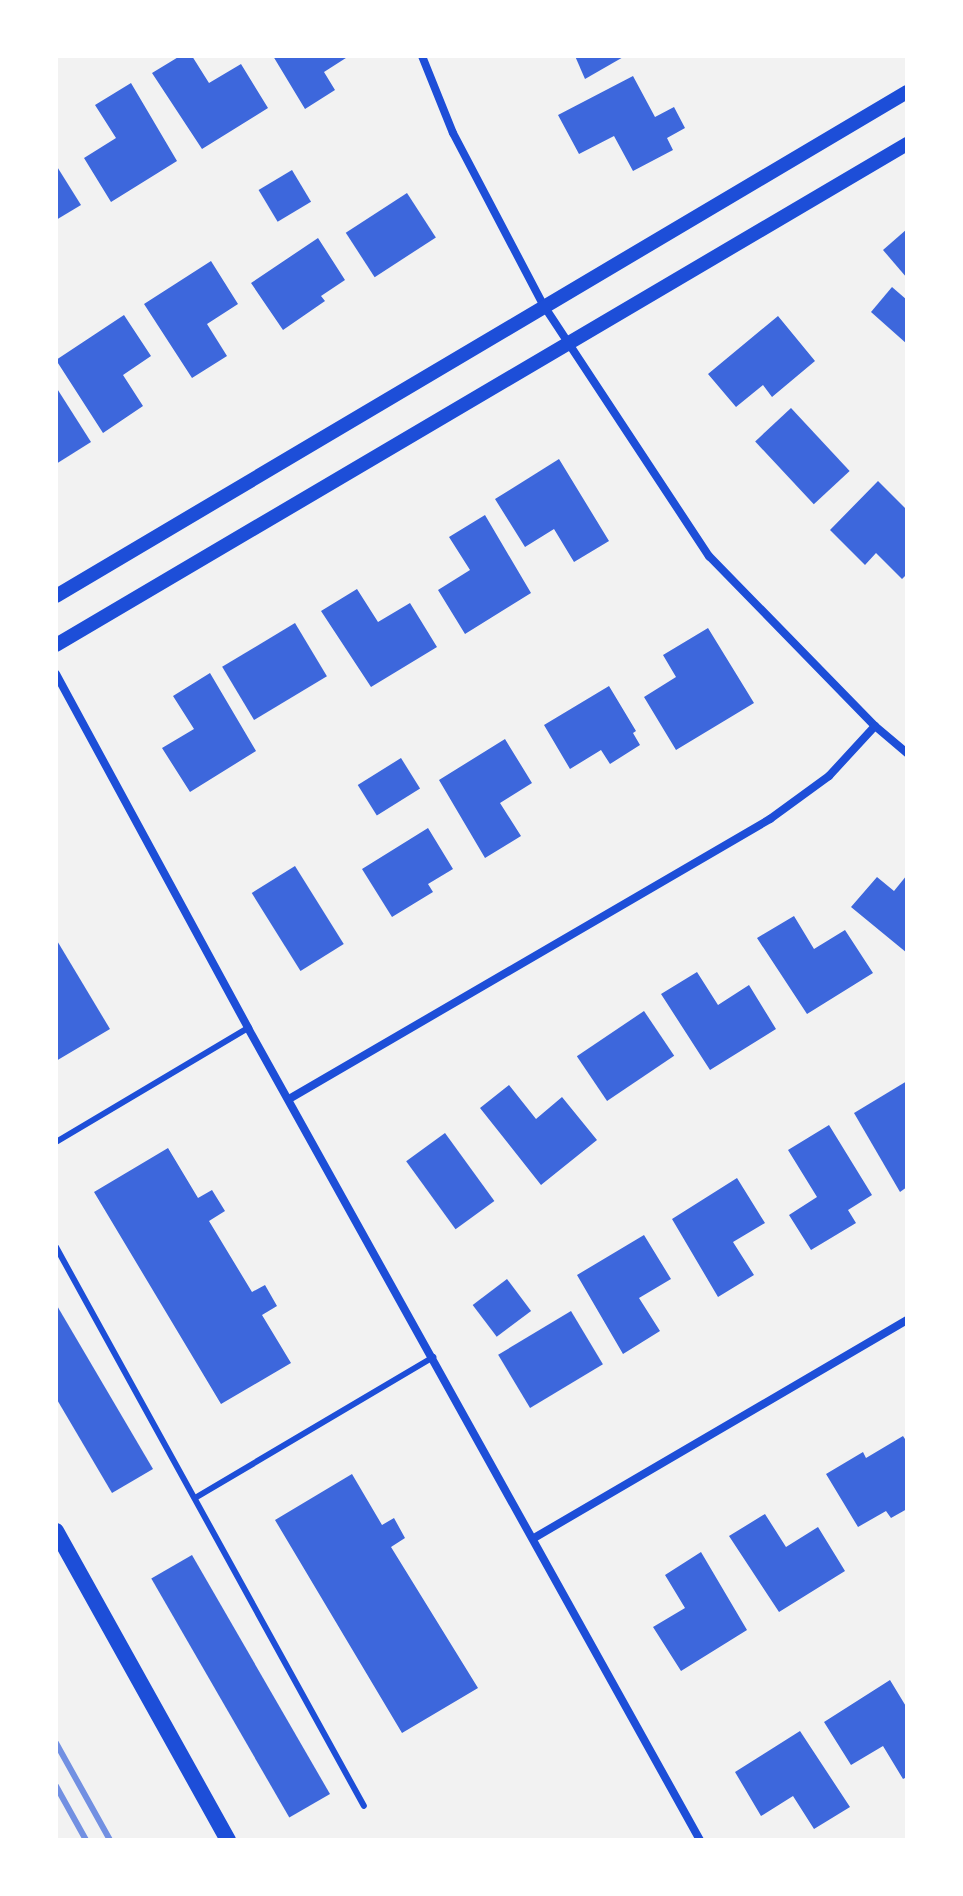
<!DOCTYPE html>
<html>
<head>
<meta charset="utf-8">
<style>
  body { margin:0 }
  #map { position:relative; width:963px; height:1896px; overflow:hidden; background:#f2f2f2; font-family:"PT Sans Narrow",sans-serif }
  div>[style] { position:absolute }
  [style*='--x'] { left:calc(var(--x)*1px); top:calc(var(--y)*1px); width:calc(var(--w)*1px); rotate:calc(var(--a)*1deg) }
  .building>* { inset:0; background:#3d67dc; transform-origin:0 0 }
  .service>* { height:6px; margin:-3px; padding:0 3px; transform-origin:3px; border-radius:3px; background:#1d4ed8 }
  .minor>* { height:8px; margin:-4px; padding:0 4px; transform-origin:4px; border-radius:4px; background:#1d4ed8 }
  .tertiary>* { height:14px; margin:-7px; padding:0 7px; transform-origin:7px; border-radius:7px; background:#1d4ed8 }
  .secondary>* { height:16px; margin:-8px; padding:0 8px; transform-origin:8px; border-radius:8px; background:#1d4ed8 }
  .rail>* { height:6px; margin:-3px; padding:0 3px; transform-origin:3px; border-radius:3px; background:#7290e2 }
  span { translate:-50% -50%; white-space:nowrap; text-align:center; line-height:1.15; -webkit-text-stroke:6px #fff; paint-order:stroke }
  .frame { position:absolute; inset:0; border:58px solid #fff; pointer-events:none }
</style>
</head>
<body>
<div id="map">
  <div class="building">
    <i style="clip-path:polygon(180px 56px,192px 56px,209px 83px,241px 64px,268px 108px,202px 149px,152px 73px)"></i>
    <i style="clip-path:polygon(273px 56px,349px 56px,324px 72px,335px 90px,305px 109px)"></i>
    <i style="clip-path:polygon(575px 56px,625px 56px,585px 79px)"></i>
    <i style="clip-path:polygon(633px 76px,655px 117px,674px 107px,685px 128px,667px 138px,673px 150px,633px 171px,614px 136px,579px 154px,558px 115px)"></i>
    <i style="clip-path:polygon(131px 83px,177px 161px,111px 202px,84px 158px,116px 138px,95px 105px)"></i>
    <i style="clip-path:polygon(56px 165px,81px 205px,56px 220px)"></i>
    <i style="left:292px;top:170px;width:37px;height:39px;rotate:59deg"></i>
    <i style="left:407px;top:193px;width:53px;height:73px;rotate:57deg"></i>
    <i style="clip-path:polygon(907px 229px,907px 278px,883px 250px)"></i>
    <i style="clip-path:polygon(318px 238px,345px 280px,321px 296px,325px 301px,283px 330px,251px 283px)"></i>
    <i style="clip-path:polygon(211px 261px,238px 304px,207px 324px,227px 356px,192px 378px,144px 304px)"></i>
    <i style="clip-path:polygon(892px 287px,907px 300px,907px 344px,871px 312px)"></i>
    <i style="clip-path:polygon(124px 315px,151px 356px,123px 375px,143px 406px,103px 433px,56px 360px)"></i>
    <i style="clip-path:polygon(778px 316px,815px 361px,772px 397px,763px 385px,736px 407px,708px 374px)"></i>
    <i style="clip-path:polygon(56px 387px,91px 442px,56px 464px)"></i>
    <i style="left:791px;top:408px;width:86px;height:49px;rotate:47deg"></i>
    <i style="clip-path:polygon(559px 459px,609px 541px,574px 562px,554px 529px,525px 547px,495px 499px)"></i>
    <i style="clip-path:polygon(878px 481px,907px 510px,907px 574px,902px 579px,876px 553px,865px 565px,830px 530px)"></i>
    <i style="clip-path:polygon(485px 515px,531px 593px,465px 634px,438px 590px,470px 570px,449px 537px)"></i>
    <i style="clip-path:polygon(357px 589px,378px 622px,410px 603px,437px 647px,371px 687px,321px 611px)"></i>
    <i style="left:295px;top:623px;width:62px;height:85px;rotate:59deg"></i>
    <i style="clip-path:polygon(708px 628px,754px 703px,676px 750px,644px 697px,676px 677px,663px 655px)"></i>
    <i style="clip-path:polygon(210px 673px,256px 751px,190px 792px,162px 748px,194px 729px,173px 696px)"></i>
    <i style="clip-path:polygon(609px 686px,636px 731px,633px 733px,640px 745px,610px 764px,601px 750px,570px 769px,544px 725px)"></i>
    <i style="clip-path:polygon(505px 739px,532px 783px,500px 803px,521px 836px,485px 858px,439px 780px)"></i>
    <i style="left:401px;top:758px;width:36px;height:51px;rotate:58deg"></i>
    <i style="clip-path:polygon(428px 828px,453px 869px,428px 884px,433px 892px,392px 917px,362px 869px)"></i>
    <i style="left:295px;top:866px;width:92px;height:51px;rotate:58deg"></i>
    <i style="clip-path:polygon(907px 875px,907px 953px,851px 907px,877px 877px,894px 891px)"></i>
    <i style="clip-path:polygon(794px 916px,814px 949px,845px 930px,873px 973px,807px 1014px,757px 938px)"></i>
    <i style="clip-path:polygon(56px 939px,110px 1029px,56px 1061px)"></i>
    <i style="clip-path:polygon(697px 972px,718px 1005px,749px 985px,776px 1029px,710px 1070px,661px 994px)"></i>
    <i style="left:644px;top:1011px;width:54px;height:81px;rotate:56deg"></i>
    <i style="clip-path:polygon(907px 1081px,907px 1187px,900px 1192px,854px 1113px)"></i>
    <i style="clip-path:polygon(509px 1085px,536px 1119px,562px 1097px,597px 1140px,541px 1185px,480px 1108px)"></i>
    <i style="clip-path:polygon(829px 1125px,872px 1195px,848px 1210px,856px 1223px,811px 1250px,789px 1215px,817px 1197px,788px 1150px)"></i>
    <i style="left:445px;top:1133px;width:84px;height:48px;rotate:54deg"></i>
    <i style="clip-path:polygon(168px 1148px,198px 1198px,212px 1190px,225px 1211px,209px 1221px,252px 1292px,265px 1285px,277px 1306px,262px 1315px,291px 1363px,221px 1404px,94px 1192px)"></i>
    <i style="clip-path:polygon(737px 1178px,765px 1223px,733px 1242px,754px 1275px,718px 1297px,672px 1219px)"></i>
    <i style="clip-path:polygon(644px 1235px,671px 1279px,639px 1298px,660px 1331px,623px 1354px,577px 1275px)"></i>
    <i style="left:507px;top:1279px;width:40px;height:43px;rotate:53deg"></i>
    <i style="clip-path:polygon(56px 1304px,153px 1469px,112px 1493px,56px 1398px)"></i>
    <i style="left:571px;top:1311px;width:62px;height:85px;rotate:59deg"></i>
    <i style="clip-path:polygon(903px 1436px,907px 1442px,907px 1509px,891px 1518px,886px 1511px,858px 1527px,826px 1474px,863px 1452px,866px 1458px)"></i>
    <i style="clip-path:polygon(352px 1474px,382px 1525px,394px 1518px,405px 1538px,391px 1547px,478px 1688px,402px 1733px,275px 1520px)"></i>
    <i style="clip-path:polygon(765px 1514px,786px 1547px,818px 1527px,845px 1571px,779px 1612px,729px 1536px)"></i>
    <i style="clip-path:polygon(701px 1552px,747px 1630px,681px 1671px,653px 1627px,685px 1608px,665px 1575px)"></i>
    <i style="left:192px;top:1555px;width:276px;height:47px;rotate:60deg"></i>
    <i style="clip-path:polygon(890px 1680px,907px 1708px,907px 1777px,903px 1779px,883px 1746px,851px 1765px,824px 1722px)"></i>
    <i style="clip-path:polygon(800px 1731px,850px 1807px,814px 1829px,793px 1796px,761px 1816px,735px 1772px)"></i>
  </div>
  <div class="service">
    <i style="--x:56;--y:1142;--w:223;--a:-30.7"></i>
    <i style="--x:56;--y:1247;--w:638;--a:61.15"></i>
    <i style="--x:195;--y:1498;--w:277;--a:-30.6"></i>
  </div>
  <div class="minor">
    <i style="--x:422;--y:56;--w:83;--a:68.1"></i>
    <i style="--x:453;--y:133;--w:195;--a:62.3"></i>
    <i style="--x:544;--y:306;--w:300;--a:56.6"></i>
    <i style="--x:709;--y:556;--w:238;--a:45.7"></i>
    <i style="--x:875;--y:726;--w:42;--a:40.2"></i>
    <i style="--x:56;--y:674;--w:403;--a:61.5"></i>
    <i style="--x:248;--y:1028;--w:929;--a:60.9"></i>
    <i style="--x:289;--y:1099;--w:557;--a:-30.2"></i>
    <i style="--x:770;--y:819;--w:73;--a:-36.1"></i>
    <i style="--x:829;--y:776;--w:68;--a:-47.4"></i>
    <i style="--x:534;--y:1538;--w:432;--a:-30.3"></i>
  </div>
  <div class="tertiary">
    <i style="--x:56;--y:596;--w:989;--a:-30.64"></i>
    <i style="--x:56;--y:645;--w:988;--a:-30.49"></i>
  </div>
  <div class="secondary">
    <i style="--x:56;--y:1531;--w:354;--a:60.9"></i>
  </div>
  <div class="rail">
    <i style="--x:56;--y:1743;--w:111;--a:60.9"></i>
    <i style="--x:56;--y:1786;--w:62;--a:60.9"></i>
  </div>
  <div class="frame"></div>
</div>
</body>
</html>
